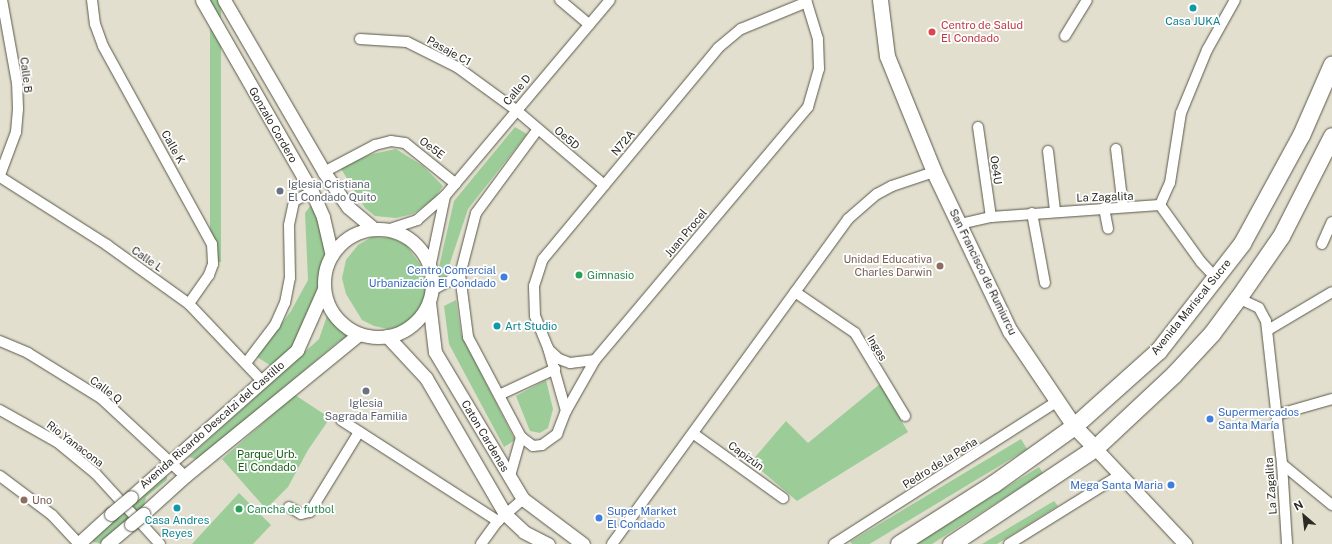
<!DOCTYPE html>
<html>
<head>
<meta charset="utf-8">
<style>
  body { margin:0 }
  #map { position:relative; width:1332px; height:544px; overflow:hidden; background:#e2dfce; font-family:"Public Sans",sans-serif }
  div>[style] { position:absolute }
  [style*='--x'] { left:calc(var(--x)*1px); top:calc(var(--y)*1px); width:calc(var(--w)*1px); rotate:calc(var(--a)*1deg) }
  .green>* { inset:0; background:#9ccd98; transform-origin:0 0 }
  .roads { filter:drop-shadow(0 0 1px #5a5749) drop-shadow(0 0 1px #5a5749) }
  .minor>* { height:10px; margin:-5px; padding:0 5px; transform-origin:5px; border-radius:5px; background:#fff }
  .tertiary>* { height:13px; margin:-6.5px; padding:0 6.5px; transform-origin:6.5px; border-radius:6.5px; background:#fff }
  .tertiary>.ring { margin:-6.5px; padding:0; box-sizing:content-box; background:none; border:13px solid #fff; border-radius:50% }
  .secondary>* { height:15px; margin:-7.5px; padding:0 7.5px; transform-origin:7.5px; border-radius:7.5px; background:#fff }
  .primary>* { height:17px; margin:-8.5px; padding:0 8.5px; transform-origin:8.5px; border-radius:8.5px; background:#fff }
  .bridges { filter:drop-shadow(0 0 1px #5a5749) drop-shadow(0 0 1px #5a5749) }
  .tertiary-bridge>* { height:13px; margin:-6.5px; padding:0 6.5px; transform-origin:6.5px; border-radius:6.5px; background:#fff }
  .dots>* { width:11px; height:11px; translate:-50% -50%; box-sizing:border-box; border:2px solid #fff; border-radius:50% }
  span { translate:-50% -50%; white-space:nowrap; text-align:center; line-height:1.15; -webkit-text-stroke:3.5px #fff; paint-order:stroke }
  .culture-label { font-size:11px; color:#0d838f }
  .left { translate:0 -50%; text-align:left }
  .health-label { font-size:11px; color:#be3a42 }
  .street-label { font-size:11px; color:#2b2a24 }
  .worship-label { font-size:11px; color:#5b616d }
  .education-label { font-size:11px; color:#785e54 }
  .right { translate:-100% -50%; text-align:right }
  .shop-label { font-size:11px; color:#366cbe }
  .leisure-label { font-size:11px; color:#27864d }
  .park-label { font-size:11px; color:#175b17 }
  .north { position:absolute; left:1284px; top:496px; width:40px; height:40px; -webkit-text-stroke:3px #fff; paint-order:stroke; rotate:332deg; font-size:11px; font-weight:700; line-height:16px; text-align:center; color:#2b2a24 }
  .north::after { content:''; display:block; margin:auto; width:14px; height:18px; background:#2b2a24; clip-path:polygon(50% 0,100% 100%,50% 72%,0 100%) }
</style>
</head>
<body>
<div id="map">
  <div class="green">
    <i style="left:210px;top:0;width:11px;height:262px"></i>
    <i style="clip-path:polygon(515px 127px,527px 134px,468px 209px,446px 275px,436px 280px,454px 201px)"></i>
    <i style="clip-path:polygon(396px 149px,423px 166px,443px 186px,434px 199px,413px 214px,396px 218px,375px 216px,365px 208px,340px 167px,372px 154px)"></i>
    <i style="clip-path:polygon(314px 201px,325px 252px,321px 289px,294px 347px,273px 367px,257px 357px,291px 311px,308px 280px,305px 213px)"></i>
    <i style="clip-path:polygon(372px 237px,391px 238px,406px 245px,423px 268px,426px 290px,421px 306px,412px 318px,399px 327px,388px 329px,374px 326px,362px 320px,346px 294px,342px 278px,346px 260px,358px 245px)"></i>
    <i style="clip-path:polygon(456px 300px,461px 334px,515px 440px,504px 447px,449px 344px,444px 306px)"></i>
    <i style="clip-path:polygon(328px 313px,341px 331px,351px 337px,339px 341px,198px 460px,189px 457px,319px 339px)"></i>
    <i style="clip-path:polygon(546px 380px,553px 409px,548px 428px,540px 433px,530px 431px,516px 396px)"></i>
    <i style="clip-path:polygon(880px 384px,908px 432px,797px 501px,751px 462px,786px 421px,808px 443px)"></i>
    <i style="clip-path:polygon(295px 395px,330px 418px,308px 450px,288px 487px,266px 509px,222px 459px)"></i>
    <i style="left:1021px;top:439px;width:12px;height:199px;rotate:59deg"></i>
    <i style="clip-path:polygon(1039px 467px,1043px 473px,932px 544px,915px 544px)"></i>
    <i style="clip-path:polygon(164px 475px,167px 475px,167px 480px,146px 497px,144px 506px,100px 543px,93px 542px,93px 535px)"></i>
    <i style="clip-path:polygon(239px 493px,271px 525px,253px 544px,192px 544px)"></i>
    <i style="clip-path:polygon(1054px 501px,1058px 506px,997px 544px,982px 544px)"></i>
  </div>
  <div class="roads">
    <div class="minor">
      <i style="--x:92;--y:0;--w:24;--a:83"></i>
      <i style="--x:95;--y:24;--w:23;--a:70"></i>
      <i style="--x:103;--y:46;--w:226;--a:61.2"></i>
      <i style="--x:212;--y:244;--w:20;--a:87"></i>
      <i style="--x:213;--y:264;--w:12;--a:110"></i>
      <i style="--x:209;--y:275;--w:35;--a:125"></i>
      <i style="--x:560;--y:0;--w:38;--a:40"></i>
      <i style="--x:1065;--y:36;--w:42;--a:-58.6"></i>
      <i style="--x:360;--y:39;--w:47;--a:3.7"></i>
      <i style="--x:407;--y:42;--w:56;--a:26.6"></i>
      <i style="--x:457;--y:67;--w:73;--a:36.1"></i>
      <i style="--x:516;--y:110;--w:116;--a:40.4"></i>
      <i style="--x:978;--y:127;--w:91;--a:81.8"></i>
      <i style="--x:538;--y:129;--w:104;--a:126.4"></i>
      <i style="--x:476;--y:213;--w:64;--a:104.5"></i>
      <i style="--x:460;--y:275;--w:63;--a:82.6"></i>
      <i style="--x:468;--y:337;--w:113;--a:62.1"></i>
      <i style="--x:521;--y:437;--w:15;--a:37"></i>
      <i style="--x:533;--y:446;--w:9;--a:-6"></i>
      <i style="--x:542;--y:445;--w:19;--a:-36"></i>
      <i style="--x:557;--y:434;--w:25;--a:-69"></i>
      <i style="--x:566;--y:411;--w:59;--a:-60.4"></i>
      <i style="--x:595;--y:360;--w:331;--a:-49.9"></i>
      <i style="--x:808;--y:107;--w:40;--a:-74"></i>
      <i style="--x:819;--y:69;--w:30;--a:-92"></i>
      <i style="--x:818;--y:39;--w:41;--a:-107.1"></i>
      <i style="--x:1116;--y:149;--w:58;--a:83.1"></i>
      <i style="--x:1048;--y:151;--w:60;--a:83.3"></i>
      <i style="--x:324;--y:172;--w:58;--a:-27.9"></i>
      <i style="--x:375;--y:145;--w:16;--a:-14"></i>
      <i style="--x:391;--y:141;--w:14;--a:8"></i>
      <i style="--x:405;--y:143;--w:65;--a:38.8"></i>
      <i style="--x:0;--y:175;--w:46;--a:-69.6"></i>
      <i style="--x:16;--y:132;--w:23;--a:-85"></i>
      <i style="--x:18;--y:109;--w:26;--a:-92"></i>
      <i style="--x:17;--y:83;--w:84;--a:-100.2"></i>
      <i style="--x:0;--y:177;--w:127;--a:32.4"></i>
      <i style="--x:107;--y:245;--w:101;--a:35.7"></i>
      <i style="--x:189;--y:304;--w:108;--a:46.5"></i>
      <i style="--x:1160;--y:205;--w:24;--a:-66"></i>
      <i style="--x:1170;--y:183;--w:71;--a:-81.1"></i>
      <i style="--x:1181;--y:113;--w:68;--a:-67.6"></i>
      <i style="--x:1207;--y:50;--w:57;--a:-60.8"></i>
      <i style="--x:1160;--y:205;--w:70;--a:54.3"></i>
      <i style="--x:1201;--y:262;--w:22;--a:47"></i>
      <i style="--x:1104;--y:208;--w:21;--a:79"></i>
      <i style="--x:1032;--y:213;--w:71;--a:79.5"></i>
      <i style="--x:960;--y:224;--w:32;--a:-13"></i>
      <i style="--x:991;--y:217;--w:169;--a:-4.1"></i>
      <i style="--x:387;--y:230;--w:32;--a:-18"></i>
      <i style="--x:417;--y:220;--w:37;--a:-41"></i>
      <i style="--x:445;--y:196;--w:256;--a:-49.9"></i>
      <i style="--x:1322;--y:244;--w:24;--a:-66"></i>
      <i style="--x:430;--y:268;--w:74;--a:-78.2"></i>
      <i style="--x:431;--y:291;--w:33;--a:-29"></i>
      <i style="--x:795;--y:292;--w:73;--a:34.3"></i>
      <i style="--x:855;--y:333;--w:97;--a:58.9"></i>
      <i style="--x:1238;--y:298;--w:23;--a:25"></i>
      <i style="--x:1259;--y:308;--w:15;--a:62"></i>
      <i style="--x:1266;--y:321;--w:144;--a:83.6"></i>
      <i style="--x:1282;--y:464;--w:80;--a:86.4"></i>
      <i style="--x:1268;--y:330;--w:74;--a:-30.7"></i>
      <i style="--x:0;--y:341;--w:30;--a:23"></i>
      <i style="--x:28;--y:353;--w:86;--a:31.7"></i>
      <i style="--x:101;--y:398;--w:115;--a:42.9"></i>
      <i style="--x:549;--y:350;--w:13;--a:42"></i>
      <i style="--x:559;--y:359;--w:12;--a:20"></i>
      <i style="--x:570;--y:363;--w:25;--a:-7"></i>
      <i style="--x:246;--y:363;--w:48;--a:-52.7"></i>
      <i style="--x:275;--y:325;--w:24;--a:-66"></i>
      <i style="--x:285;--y:303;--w:25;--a:-79"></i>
      <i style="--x:290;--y:278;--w:53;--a:-91.1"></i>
      <i style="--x:289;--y:225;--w:25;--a:-78"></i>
      <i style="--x:294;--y:201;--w:20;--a:-27"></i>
      <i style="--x:499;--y:395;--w:62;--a:-24.9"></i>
      <i style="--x:0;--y:410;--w:65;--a:29.3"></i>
      <i style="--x:57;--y:442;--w:50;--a:39.4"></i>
      <i style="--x:96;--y:474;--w:95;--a:47.6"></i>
      <i style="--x:566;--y:411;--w:66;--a:-105.9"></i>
      <i style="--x:548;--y:348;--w:35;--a:-112"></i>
      <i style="--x:535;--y:316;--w:30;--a:-92"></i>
      <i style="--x:534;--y:286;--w:28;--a:-72"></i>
      <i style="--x:543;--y:259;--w:274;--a:-50.3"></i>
      <i style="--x:718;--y:48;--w:30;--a:-40"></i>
      <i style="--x:741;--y:29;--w:71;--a:-22.2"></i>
      <i style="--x:1276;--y:415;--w:58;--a:-15.9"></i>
      <i style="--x:341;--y:420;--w:187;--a:32.8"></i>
      <i style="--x:694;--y:434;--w:110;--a:35.7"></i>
      <i style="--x:1282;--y:464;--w:65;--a:39.4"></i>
      <i style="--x:0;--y:476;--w:65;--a:36.9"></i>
      <i style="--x:52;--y:515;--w:40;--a:47"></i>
      <i style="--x:510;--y:476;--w:41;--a:-74.2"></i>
      <i style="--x:289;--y:507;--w:14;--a:30"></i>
      <i style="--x:301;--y:514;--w:9;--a:-13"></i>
      <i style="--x:310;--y:512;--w:94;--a:-58.5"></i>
      <i style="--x:481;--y:544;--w:29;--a:-54"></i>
      <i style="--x:498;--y:521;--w:33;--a:-41"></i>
      <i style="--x:612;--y:544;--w:402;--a:-54"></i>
      <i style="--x:848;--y:219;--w:38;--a:-41"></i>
      <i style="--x:877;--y:194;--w:17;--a:-28"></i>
      <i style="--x:892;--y:186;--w:44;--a:-18.4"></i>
      <i style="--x:834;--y:544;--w:266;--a:-32.6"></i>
      <i style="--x:1009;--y:544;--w:131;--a:-31.9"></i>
    </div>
    <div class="tertiary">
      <i style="--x:202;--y:0;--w:221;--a:60.2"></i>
      <i style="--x:312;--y:192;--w:27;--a:66"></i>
      <i style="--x:323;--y:217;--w:39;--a:77"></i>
      <i style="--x:224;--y:0;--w:199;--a:59.8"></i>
      <i style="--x:324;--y:172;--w:42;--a:55.6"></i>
      <i style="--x:348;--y:207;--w:34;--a:40"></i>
      <i class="ring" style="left:324px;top:229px;width:95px;height:95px"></i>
      <i style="--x:429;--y:302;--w:50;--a:83.2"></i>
      <i style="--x:435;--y:352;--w:171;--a:59.1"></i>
      <i style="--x:523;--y:499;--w:75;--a:36.9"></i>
      <i style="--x:387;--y:336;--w:57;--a:47.1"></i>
      <i style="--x:426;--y:378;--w:157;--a:59.8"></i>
      <i style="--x:505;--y:514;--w:26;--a:43"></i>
      <i style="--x:524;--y:532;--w:27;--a:27"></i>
      <i style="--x:1095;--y:448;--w:132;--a:46.8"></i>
      <i style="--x:131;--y:497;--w:222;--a:-41.5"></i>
      <i style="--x:297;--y:350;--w:67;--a:-66.1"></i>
      <i style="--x:143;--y:514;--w:57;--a:-42.1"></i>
      <i style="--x:185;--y:476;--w:225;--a:-39.2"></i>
      <i style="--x:78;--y:544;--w:45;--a:-42.3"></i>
      <i style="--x:107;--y:544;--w:31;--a:-40"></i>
    </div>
    <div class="secondary">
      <i style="--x:880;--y:0;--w:56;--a:82.9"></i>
      <i style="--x:887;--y:56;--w:125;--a:67.9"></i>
      <i style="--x:934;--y:172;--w:176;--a:64.5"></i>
      <i style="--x:1010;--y:331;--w:115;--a:56"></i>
      <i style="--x:1074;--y:426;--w:30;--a:46"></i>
    </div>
    <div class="primary">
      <i style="--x:899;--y:544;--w:112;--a:-32.6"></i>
      <i style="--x:993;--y:484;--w:100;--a:-35.6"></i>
      <i style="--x:1074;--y:426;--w:113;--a:-41.8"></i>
      <i style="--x:1158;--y:351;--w:137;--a:-52.1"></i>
      <i style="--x:1242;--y:243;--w:123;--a:-61.4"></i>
      <i style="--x:1301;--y:135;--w:77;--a:-66.4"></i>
      <i style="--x:951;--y:544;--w:173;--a:-33.7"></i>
      <i style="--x:1095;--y:448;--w:108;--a:-43.1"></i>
      <i style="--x:1174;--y:374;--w:56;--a:-47.2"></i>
      <i style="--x:1212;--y:333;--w:44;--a:-53.4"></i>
      <i style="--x:1238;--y:298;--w:75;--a:-55.3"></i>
      <i style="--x:1281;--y:236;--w:112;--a:-63"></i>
    </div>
  </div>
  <div class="bridges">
    <div class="tertiary-bridge">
      <i style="--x:111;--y:514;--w:26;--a:-40"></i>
      <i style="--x:131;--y:524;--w:16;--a:-40"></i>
    </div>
  </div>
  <div class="dots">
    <i style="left:1193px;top:8px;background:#0f9aa8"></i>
    <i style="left:932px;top:32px;background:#e0444e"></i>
    <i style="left:280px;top:191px;background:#6b7280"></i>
    <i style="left:940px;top:266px;background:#8d6e63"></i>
    <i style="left:579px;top:275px;background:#2e9e5b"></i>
    <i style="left:504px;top:277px;background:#3f7fe0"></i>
    <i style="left:497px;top:326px;background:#0f9aa8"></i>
    <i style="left:366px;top:391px;background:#6b7280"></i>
    <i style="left:1210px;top:419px;background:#3f7fe0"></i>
    <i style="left:1171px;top:485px;background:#3f7fe0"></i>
    <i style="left:24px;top:500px;background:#8d6e63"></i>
    <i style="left:177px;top:508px;background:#0f9aa8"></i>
    <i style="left:239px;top:509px;background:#2e9e5b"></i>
    <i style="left:599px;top:518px;background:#3f7fe0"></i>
  </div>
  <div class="culture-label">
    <span style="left:1193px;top:21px">Casa JUKA</span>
    <span class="left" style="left:505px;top:326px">Art Studio</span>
    <span style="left:177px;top:527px">Casa Andres<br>Reyes</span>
  </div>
  <div class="health-label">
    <span class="left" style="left:941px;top:32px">Centro de Salud<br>El Condado</span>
  </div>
  <div class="street-label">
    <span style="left:449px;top:51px;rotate:29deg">Pasaje C1</span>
    <span style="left:26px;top:75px;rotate:83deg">Calle B</span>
    <span style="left:517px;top:90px;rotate:-50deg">Calle D</span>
    <span style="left:273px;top:125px;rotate:60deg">Gonzalo Cordero</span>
    <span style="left:567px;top:138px;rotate:40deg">Oe5D</span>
    <span style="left:623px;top:143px;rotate:-50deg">N72A</span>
    <span style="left:173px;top:147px;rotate:61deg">Calle K</span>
    <span style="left:432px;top:148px;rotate:37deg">Oe5E</span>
    <span style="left:996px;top:170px;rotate:82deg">Oe4U</span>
    <span style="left:1105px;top:197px;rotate:-2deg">La Zagalita</span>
    <span style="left:686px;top:233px;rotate:-50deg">Juan Procel</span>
    <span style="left:147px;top:259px;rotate:35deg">Calle L</span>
    <span style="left:983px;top:272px;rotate:64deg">San Francisco de Rumiurcu</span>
    <span style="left:1191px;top:307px;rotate:-51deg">Avenida Mariscal Sucre</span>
    <span style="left:877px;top:348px;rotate:59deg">Ingas</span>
    <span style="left:106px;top:390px;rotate:37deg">Calle Q</span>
    <span style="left:212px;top:425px;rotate:-41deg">Avenida Ricardo Descalzi del Castillo</span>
    <span style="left:485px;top:436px;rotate:59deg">Caton Cardenas</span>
    <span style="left:75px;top:444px;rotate:37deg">Rio Yanacona</span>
    <span style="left:746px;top:456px;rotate:36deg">Capizún</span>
    <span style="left:940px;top:463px;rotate:-32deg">Pedro de la Peña</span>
    <span style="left:1271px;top:486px;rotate:-94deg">La Zagalita</span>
  </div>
  <div class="worship-label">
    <span class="left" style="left:288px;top:191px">Iglesia Cristiana<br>El Condado Quito</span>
    <span style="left:366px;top:410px">Iglesia<br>Sagrada Familia</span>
  </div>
  <div class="education-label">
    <span class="right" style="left:932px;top:266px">Unidad Educativa<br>Charles Darwin</span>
    <span class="left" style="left:32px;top:500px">Uno</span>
  </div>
  <div class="shop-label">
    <span class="right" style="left:496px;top:277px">Centro Comercial<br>Urbanización El Condado</span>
    <span class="left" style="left:1218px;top:419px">Supermercados<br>Santa María</span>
    <span class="right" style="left:1163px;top:485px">Mega Santa Maria</span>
    <span class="left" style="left:607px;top:518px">Super Market<br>El Condado</span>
  </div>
  <div class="leisure-label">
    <span class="left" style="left:587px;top:275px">Gimnasio</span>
    <span class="left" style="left:247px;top:509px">Cancha de futbol</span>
  </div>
  <div class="park-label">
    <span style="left:267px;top:461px">Parque Urb.<br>El Condado</span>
  </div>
  <div class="north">N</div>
</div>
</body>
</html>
